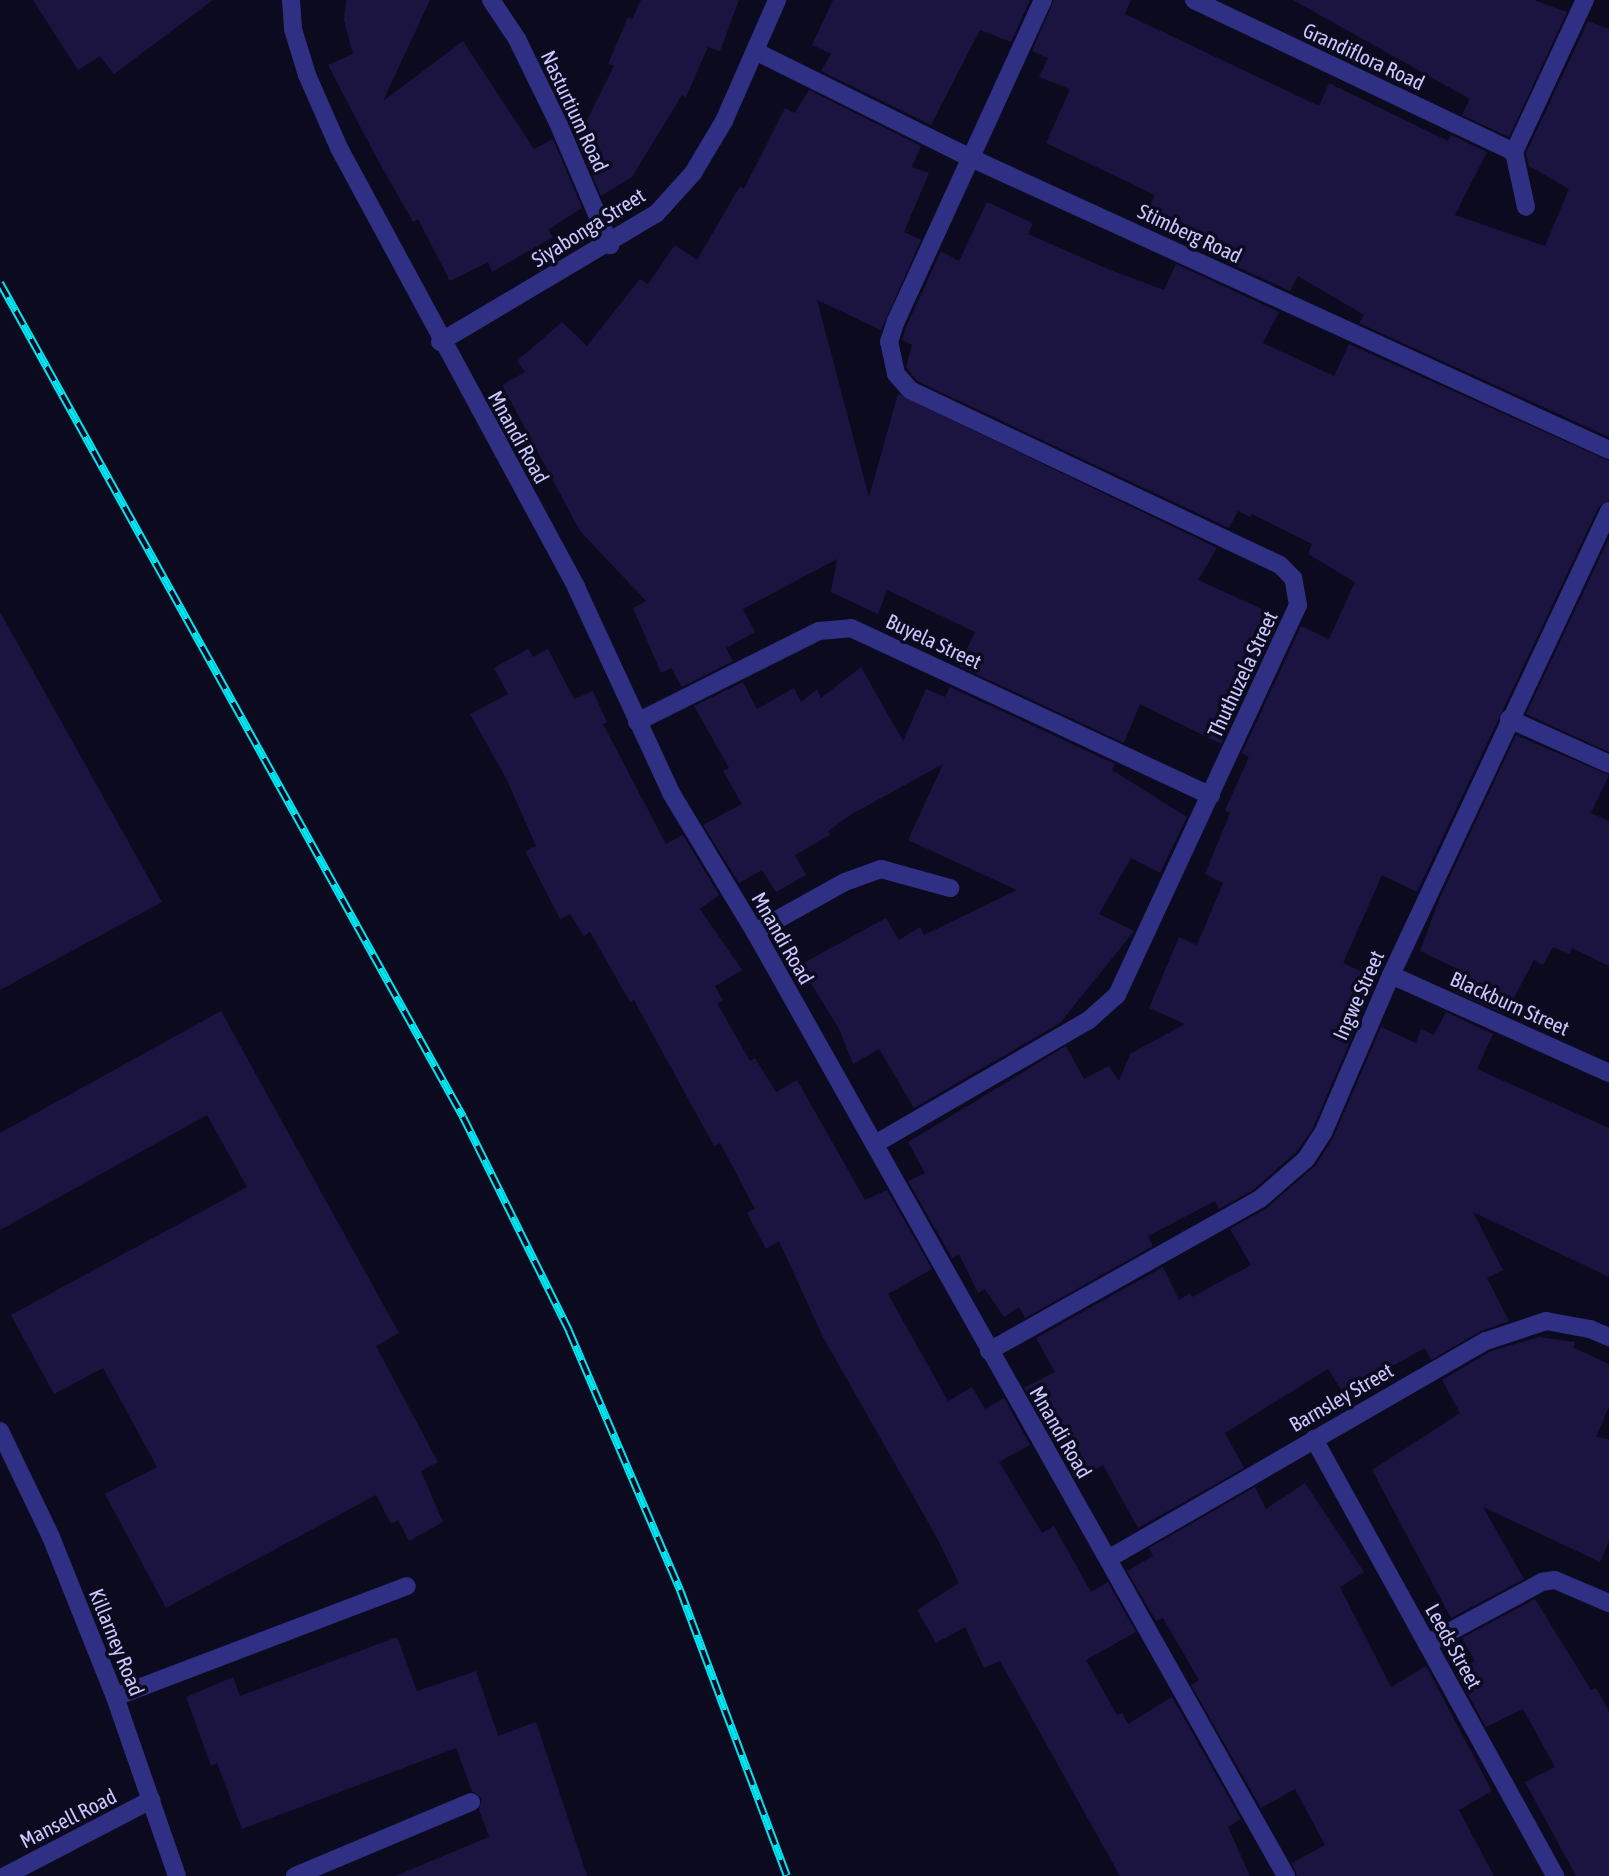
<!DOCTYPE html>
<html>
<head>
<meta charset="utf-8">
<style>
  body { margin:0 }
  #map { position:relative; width:1609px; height:1876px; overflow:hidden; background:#0c0a1e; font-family:"Asap Condensed",sans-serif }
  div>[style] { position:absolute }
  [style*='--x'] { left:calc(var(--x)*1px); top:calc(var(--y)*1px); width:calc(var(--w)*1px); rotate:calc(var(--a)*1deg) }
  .building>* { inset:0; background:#1b1441 }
  .service>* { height:18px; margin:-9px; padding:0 9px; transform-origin:9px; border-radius:9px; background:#2f3083 }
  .minor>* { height:18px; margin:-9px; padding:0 9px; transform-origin:9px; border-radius:9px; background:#2f3083 }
  .rail>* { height:8px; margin-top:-4px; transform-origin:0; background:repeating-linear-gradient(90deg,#0c0a1e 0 16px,#00e5f2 0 32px); box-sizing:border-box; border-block:2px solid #00e5f2 }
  span { translate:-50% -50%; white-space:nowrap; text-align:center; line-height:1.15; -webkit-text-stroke:7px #0c0a1e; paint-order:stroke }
  .street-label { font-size:21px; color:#cbc7ff }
</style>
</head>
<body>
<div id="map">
  <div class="building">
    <i style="clip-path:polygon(33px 0,213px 0,114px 74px,100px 56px,78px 70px)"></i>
    <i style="clip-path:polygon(346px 0,430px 0,383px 101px,463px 41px,534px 149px,553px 139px,582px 208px,548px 230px,553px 237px,492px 272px,488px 262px,450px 281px,418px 219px,413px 222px,374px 153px,328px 65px,353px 54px,344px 20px)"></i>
    <i style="clip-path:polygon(641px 0,739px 0,720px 51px,708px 47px,686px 97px,682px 95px,632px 177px,601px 196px,573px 129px,586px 122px,614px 66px,608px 64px,628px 17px,632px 19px)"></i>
    <i style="clip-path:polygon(833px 0,1030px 0,1011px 42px,980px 30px,931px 125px,821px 71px,831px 54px,812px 45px)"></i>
    <i style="clip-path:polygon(1054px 0,1131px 0,1125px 14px,1319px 106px,1329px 83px,1448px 141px,1451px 135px,1487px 152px,1455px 215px,1545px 246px,1569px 189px,1529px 166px,1526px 153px,1588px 21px,1609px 29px,1609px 437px,1359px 323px,1364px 315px,1298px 276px,1290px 291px,1185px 243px,1192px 228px,1149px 206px,1155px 195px,1046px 143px,1070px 89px,1039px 77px,1048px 58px,1032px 51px)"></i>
    <i style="clip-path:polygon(1293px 0,1534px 0,1567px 12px,1509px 137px,1462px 115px,1470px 99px)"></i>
    <i style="clip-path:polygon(809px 90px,921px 146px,912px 167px,929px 173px,904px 232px,921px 240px,881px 330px,817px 300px,869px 497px,898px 394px,1217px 548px,1198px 580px,1280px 617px,1221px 744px,1140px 704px,1124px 743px,959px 666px,975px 632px,887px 590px,878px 614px,831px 592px,837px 559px,743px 609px,755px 632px,726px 648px,733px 661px,682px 687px,671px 668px,661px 673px,633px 608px,646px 601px,580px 531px,502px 385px,525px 372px,517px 361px,562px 322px,587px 346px,640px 279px,648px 284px,675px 245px,697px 260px,740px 186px,744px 189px,785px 108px,795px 113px)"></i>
    <i style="clip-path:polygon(987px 202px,1033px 223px,1028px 234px,1108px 269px,1164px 290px,1176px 264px,1279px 312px,1263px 343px,1334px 376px,1349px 344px,1609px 461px,1609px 500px,1599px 506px,1417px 892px,1382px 875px,1343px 963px,1367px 974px,1348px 1013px,1360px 1018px,1313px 1128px,1297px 1151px,1253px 1190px,1219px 1209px,1215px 1201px,1148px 1236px,1153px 1246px,1025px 1318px,1019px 1307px,1004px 1317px,985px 1289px,978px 1293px,959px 1254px,952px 1258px,908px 1181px,925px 1173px,908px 1142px,1066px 1046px,1084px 1079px,1109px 1066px,1119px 1081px,1130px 1054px,1185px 1024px,1149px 1008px,1179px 937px,1197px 945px,1223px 883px,1205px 874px,1230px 813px,1225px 810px,1249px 757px,1242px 753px,1301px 626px,1329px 639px,1355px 582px,1308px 554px,1312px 544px,1252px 514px,1250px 517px,1238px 511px,1229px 528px,917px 381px,906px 367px,912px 345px,902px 340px,907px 325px,941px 251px,959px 261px)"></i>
    <i style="clip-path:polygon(1609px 538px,1609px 752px,1526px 714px)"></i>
    <i style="clip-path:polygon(0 612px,162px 902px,0 990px)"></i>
    <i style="clip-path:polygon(528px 649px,533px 657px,548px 649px,574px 699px,593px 691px,607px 722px,603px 724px,666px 844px,683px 835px,719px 895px,700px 909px,742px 970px,715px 986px,723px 1000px,717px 1003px,750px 1061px,755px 1058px,776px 1092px,797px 1080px,865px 1200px,887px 1190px,932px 1269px,888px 1294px,948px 1401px,972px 1387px,985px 1409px,1004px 1398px,1030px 1445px,999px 1462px,1042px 1533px,1054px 1526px,1091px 1592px,1108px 1582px,1136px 1632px,1086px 1660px,1117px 1715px,1122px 1713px,1128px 1724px,1172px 1697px,1241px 1819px,1228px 1827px,1250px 1876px,1120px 1876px,1000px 1661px,984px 1668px,965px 1627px,936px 1643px,917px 1610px,959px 1583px,937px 1538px,823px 1337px,779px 1241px,766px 1249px,747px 1213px,755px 1209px,720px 1143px,714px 1146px,634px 1000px,630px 1002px,590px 932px,584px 936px,570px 914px,560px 919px,525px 851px,536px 846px,506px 778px,470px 714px,508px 694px,494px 668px)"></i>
    <i style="clip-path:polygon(861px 667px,903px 741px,926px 689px,945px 697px,950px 687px,1115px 764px,1112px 770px,1187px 817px,1160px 873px,1131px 858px,1099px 914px,1134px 931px,1060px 1023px,914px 1108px,879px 1049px,853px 1064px,839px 1029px,800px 965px,886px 918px,899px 940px,920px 927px,924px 935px,1017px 890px,908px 840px,943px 764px,852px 814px,828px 831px,830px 835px,795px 855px,806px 875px,776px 892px,762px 870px,739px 883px,703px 825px,742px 804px,723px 771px,729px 768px,694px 706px,743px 682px,757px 709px,794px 688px,801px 702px,817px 689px,821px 698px)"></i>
    <i style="clip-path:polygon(1516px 735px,1609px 775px,1591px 813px,1609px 821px,1609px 966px,1572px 948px,1570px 954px,1553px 947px,1543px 965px,1534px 960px,1505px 1014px,1456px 992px,1466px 973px,1420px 951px,1438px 902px)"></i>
    <i style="clip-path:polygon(221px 1011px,399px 1333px,376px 1346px,438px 1462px,421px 1471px,443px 1522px,409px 1541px,398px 1520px,391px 1524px,376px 1495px,166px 1608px,105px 1494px,157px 1467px,103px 1368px,54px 1394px,11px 1315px,247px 1187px,207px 1115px,0 1230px,0 1133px)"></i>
    <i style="clip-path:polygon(1446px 1012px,1493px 1034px,1477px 1069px,1609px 1128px,1609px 1277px,1473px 1212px,1503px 1270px,1487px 1278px,1509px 1321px,1481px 1331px,1431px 1360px,1425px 1348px,1343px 1393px,1328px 1369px,1225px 1433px,1244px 1468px,1138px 1528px,1103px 1465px,1090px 1472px,1063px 1426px,1050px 1433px,1024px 1388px,1055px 1372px,1036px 1338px,1163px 1267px,1179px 1300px,1190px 1293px,1192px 1297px,1251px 1265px,1230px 1229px,1267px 1208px,1316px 1165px,1333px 1138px,1381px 1027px,1416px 1043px,1421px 1029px,1434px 1035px)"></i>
    <i style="clip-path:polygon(1539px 1337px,1575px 1342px,1574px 1348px,1609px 1364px,1609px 1406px,1596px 1437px,1609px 1439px,1609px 1541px,1600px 1562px,1483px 1507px,1524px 1579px,1451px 1618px,1372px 1470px,1460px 1413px,1442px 1380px,1491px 1351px)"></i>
    <i style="clip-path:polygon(1305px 1483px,1364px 1572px,1340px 1587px,1391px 1687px,1426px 1666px,1492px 1791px,1459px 1810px,1494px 1876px,1297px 1876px,1292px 1863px,1325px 1845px,1295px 1789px,1261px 1808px,1191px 1685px,1199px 1680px,1163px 1618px,1156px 1621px,1127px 1571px,1153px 1556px,1149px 1548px,1255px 1487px,1266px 1509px)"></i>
    <i style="clip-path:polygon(1535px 1599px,1591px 1690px,1596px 1688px,1609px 1711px,1609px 1876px,1576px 1876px,1525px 1782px,1555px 1767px,1523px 1709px,1486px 1727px,1456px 1673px,1475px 1661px,1462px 1638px)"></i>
    <i style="clip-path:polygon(397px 1637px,417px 1691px,476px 1671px,498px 1736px,536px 1722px,587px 1876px,395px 1876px,489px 1837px,479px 1810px,482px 1798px,472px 1791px,456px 1748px,242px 1829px,217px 1763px,211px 1766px,186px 1697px,233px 1677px,240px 1696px)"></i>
  </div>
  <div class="service">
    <i style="--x:115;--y:1697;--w:312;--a:-20.8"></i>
    <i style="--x:295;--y:1876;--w:191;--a:-22.8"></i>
  </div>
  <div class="minor">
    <i style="--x:291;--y:0;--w:29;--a:86"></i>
    <i style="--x:293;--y:29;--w:48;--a:73.1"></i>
    <i style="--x:307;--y:75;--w:80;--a:66.3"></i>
    <i style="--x:339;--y:148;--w:499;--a:61.6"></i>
    <i style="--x:576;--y:587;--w:227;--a:65.2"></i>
    <i style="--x:671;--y:793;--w:162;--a:58.9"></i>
    <i style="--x:755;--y:932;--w:1083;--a:60.64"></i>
    <i style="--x:491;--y:0;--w:47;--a:56.3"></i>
    <i style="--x:517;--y:39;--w:93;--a:64"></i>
    <i style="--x:558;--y:123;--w:133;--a:66.9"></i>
    <i style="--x:1194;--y:0;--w:354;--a:25.4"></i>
    <i style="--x:1514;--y:152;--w:168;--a:-65"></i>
    <i style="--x:755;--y:51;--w:241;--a:26.4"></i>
    <i style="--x:971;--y:158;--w:702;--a:24.59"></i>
    <i style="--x:1514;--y:152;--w:56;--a:77.7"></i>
    <i style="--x:440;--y:342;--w:251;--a:-30.7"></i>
    <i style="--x:656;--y:214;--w:55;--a:-47.9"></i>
    <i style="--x:693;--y:173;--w:61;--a:-59.2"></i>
    <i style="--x:724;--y:121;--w:132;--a:-66.3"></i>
    <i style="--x:1509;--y:719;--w:110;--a:24.2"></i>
    <i style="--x:637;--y:722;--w:203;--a:-26.6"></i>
    <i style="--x:819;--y:631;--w:32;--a:-5"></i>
    <i style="--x:851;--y:628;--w:397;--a:25"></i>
    <i style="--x:755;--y:932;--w:103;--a:-29.1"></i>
    <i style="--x:845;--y:882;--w:38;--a:-20"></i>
    <i style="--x:881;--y:869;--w:72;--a:15.4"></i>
    <i style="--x:1391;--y:975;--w:239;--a:24.2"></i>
    <i style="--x:875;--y:1144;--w:247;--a:-30.1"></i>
    <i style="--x:1089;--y:1020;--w:38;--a:-42"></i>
    <i style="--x:1117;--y:995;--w:430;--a:-65.1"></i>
    <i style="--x:1298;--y:605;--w:27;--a:-100"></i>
    <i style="--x:1293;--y:578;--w:18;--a:-135"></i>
    <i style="--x:1280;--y:565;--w:409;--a:-154.7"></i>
    <i style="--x:910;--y:390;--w:21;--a:-131"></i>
    <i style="--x:896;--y:374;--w:33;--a:-102"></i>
    <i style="--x:889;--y:342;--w:22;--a:-72"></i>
    <i style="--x:896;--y:321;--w:353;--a:-65.4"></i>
    <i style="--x:989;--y:1351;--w:311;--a:-29.3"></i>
    <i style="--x:1260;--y:1199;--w:61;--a:-41"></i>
    <i style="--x:1306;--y:1159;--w:31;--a:-57"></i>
    <i style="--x:1323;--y:1133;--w:172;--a:-66.7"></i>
    <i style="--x:1391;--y:975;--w:513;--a:-64.83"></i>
    <i style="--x:0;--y:1431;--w:118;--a:64.3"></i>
    <i style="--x:51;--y:1537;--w:172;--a:68.2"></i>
    <i style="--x:115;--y:1697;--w:189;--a:70.9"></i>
    <i style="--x:1314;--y:1439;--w:499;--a:61.1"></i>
    <i style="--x:1108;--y:1559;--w:436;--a:-30"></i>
    <i style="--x:1486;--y:1341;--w:63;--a:-18.4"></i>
    <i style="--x:1546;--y:1321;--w:45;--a:10.3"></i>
    <i style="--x:1590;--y:1329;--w:21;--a:23"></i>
    <i style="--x:1427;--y:1644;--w:131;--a:-28.3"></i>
    <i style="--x:1542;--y:1582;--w:13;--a:-9"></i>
    <i style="--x:1555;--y:1580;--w:59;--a:23.1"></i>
    <i style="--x:5;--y:1876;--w:165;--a:-27.5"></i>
  </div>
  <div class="rail">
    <i style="--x:0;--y:283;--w:954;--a:60.96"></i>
    <i style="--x:463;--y:1117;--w:239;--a:63.6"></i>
    <i style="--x:569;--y:1331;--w:282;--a:66.8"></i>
    <i style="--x:680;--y:1590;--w:305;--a:69.5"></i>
  </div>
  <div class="street-label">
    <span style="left:1364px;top:56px;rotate:25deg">Grandiflora Road</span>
    <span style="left:575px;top:111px;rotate:65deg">Nasturtium Road</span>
    <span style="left:588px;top:227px;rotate:-32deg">Siyabonga Street</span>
    <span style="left:1190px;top:233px;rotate:25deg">Stimberg Road</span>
    <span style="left:519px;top:437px;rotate:61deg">Mnandi Road</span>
    <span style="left:934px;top:641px;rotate:25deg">Buyela Street</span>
    <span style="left:1242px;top:674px;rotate:-65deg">Thuthuzela Street</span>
    <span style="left:783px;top:938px;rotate:60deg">Mnandi Road</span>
    <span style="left:1358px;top:995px;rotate:-66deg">Ingwe Street</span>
    <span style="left:1510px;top:1003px;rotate:24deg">Blackburn Street</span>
    <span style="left:1341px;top:1397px;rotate:-30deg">Barnsley Street</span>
    <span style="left:1061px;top:1432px;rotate:60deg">Mnandi Road</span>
    <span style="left:117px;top:1642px;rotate:68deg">Killarney Road</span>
    <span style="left:1454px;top:1646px;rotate:61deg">Leeds Street</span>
    <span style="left:68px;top:1818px;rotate:-27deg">Mansell Road</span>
  </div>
</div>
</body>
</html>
